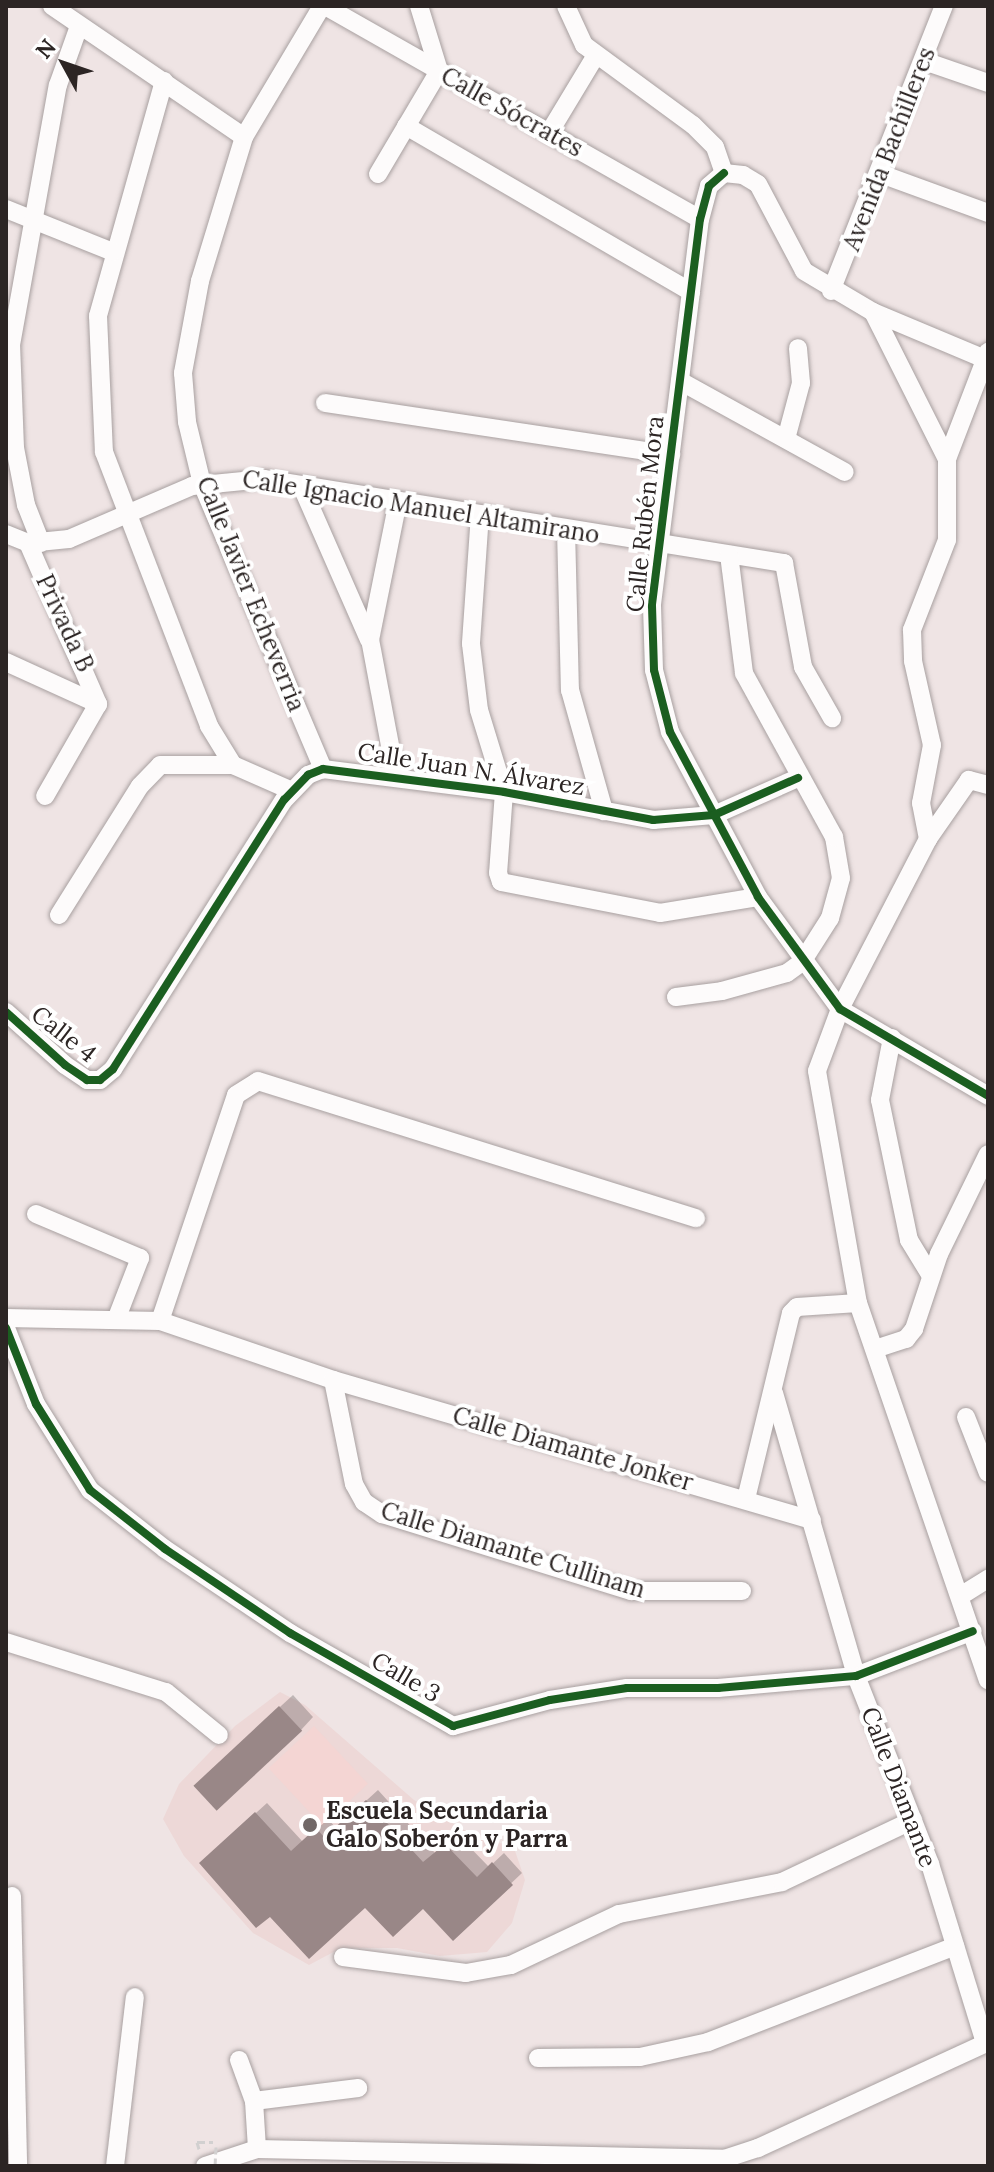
<!DOCTYPE html>
<html>
<head>
<meta charset="utf-8">
<style>
  body { margin:0 }
  #map { position:relative; width:994px; height:2172px; overflow:hidden; background:#efe4e4; font-family:Lora,serif }
  div>[style] { position:absolute }
  [style*='--x'] { left:calc(var(--x)*1px); top:calc(var(--y)*1px); width:calc(var(--w)*1px); rotate:calc(var(--a)*1deg) }
  .built>* { inset:0; background:#edd8d7 }
  .green>* { inset:0; background:#f4d5d3; transform-origin:0 0 }
  .shadow>* { inset:0; background:#0003 }
  .building>* { inset:0; background:#998787; transform-origin:0 0 }
  .path>* { height:3px; margin-top:-1.5px; transform-origin:0; background:repeating-linear-gradient(90deg,#d2d0d0 0 8px,transparent 0 12px) }
  .roads { filter:drop-shadow(0 0 2px #a8a0a0) drop-shadow(0 0 2px #a8a0a0) }
  .minor>* { height:18px; margin:-9px; padding:0 9px; transform-origin:9px; border-radius:9px; background:#fdfbfb }
  .path-bridge>* { height:3px; margin-top:-1.5px; transform-origin:0; background:repeating-linear-gradient(90deg,#d2d0d0 0 8px,transparent 0 12px) }
  .cycleway>* { height:8px; margin:-4px; padding:0 4px; transform-origin:4px; border-radius:4px; background:#1b5e20 }
  .dots>* { width:22px; height:22px; translate:-50% -50%; box-sizing:border-box; border:4px solid #fff; border-radius:50% }
  span { translate:-50% -50%; white-space:nowrap; text-align:center; line-height:1.15; -webkit-text-stroke:8px #fff; paint-order:stroke }
  .street-label { font-size:24px; color:#2c2524 }
  .poi-label { font-size:24px; color:#2c2524; font-weight:700 }
  .left { translate:0 -50%; text-align:left }
  .frame { position:absolute; inset:0; border:8px solid #2c2524; pointer-events:none }
  .north { position:absolute; left:24px; top:24px; width:80px; height:80px; -webkit-text-stroke:6px #fff; paint-order:stroke; rotate:310deg; font-size:22px; font-weight:700; line-height:32px; text-align:center; color:#2c2524 }
  .north::after { content:''; display:block; margin:auto; width:28px; height:36px; background:#2c2524; clip-path:polygon(50% 0,100% 100%,50% 72%,0 100%) }
</style>
</head>
<body>
<div id="map">
  <div class="built">
    <i style="clip-path:polygon(280px 1692px,305px 1705px,414px 1800px,464px 1830px,514px 1848px,525px 1880px,512px 1923px,487px 1952px,440px 1956px,397px 1948px,341px 1948px,309px 1965px,253px 1933px,184px 1856px,163px 1819px,179px 1784px,235px 1726px)"></i>
  </div>
  <div class="green">
    <i style="left:314px;top:1726px;width:79px;height:62px;rotate:47deg"></i>
  </div>
  <div class="shadow">
    <i style="clip-path:polygon(293px 1695px,313px 1717px,301px 1730px,208px 1773px)"></i>
    <i style="clip-path:polygon(378px 1790px,435px 1853px,457px 1834px,489px 1867px,504px 1853px,522px 1873px,453px 1938px,423px 1906px,365px 1905px,213px 1852px,267px 1803px,303px 1842px,328px 1819px,336px 1828px)"></i>
  </div>
  <div class="building">
    <i style="left:279px;top:1706px;width:34px;height:117px;rotate:47deg"></i>
    <i style="clip-path:polygon(366px 1800px,423px 1862px,445px 1844px,477px 1877px,492px 1862px,513px 1885px,453px 1941px,423px 1909px,393px 1937px,365px 1908px,309px 1959px,270px 1917px,256px 1928px,199px 1863px,255px 1812px,291px 1851px,316px 1828px,324px 1837px)"></i>
  </div>
  <div class="path">
    <i style="--x:199;--y:2149;--w:7;--a:-106"></i>
    <i style="--x:197;--y:2142;--w:16;--a:0"></i>
  </div>
  <div class="roads">
    <div class="minor">
      <i style="--x:52;--y:6;--w:232;--a:34.3"></i>
      <i style="--x:322;--y:6;--w:152;--a:120.8"></i>
      <i style="--x:244;--y:137;--w:151;--a:107"></i>
      <i style="--x:200;--y:281;--w:94;--a:100.5"></i>
      <i style="--x:183;--y:373;--w:49;--a:85.3"></i>
      <i style="--x:187;--y:422;--w:64;--a:76.4"></i>
      <i style="--x:202;--y:484;--w:310;--a:67"></i>
      <i style="--x:325;--y:6;--w:431;--a:29.6"></i>
      <i style="--x:566;--y:6;--w:43;--a:65.2"></i>
      <i style="--x:584;--y:45;--w:135;--a:36.3"></i>
      <i style="--x:693;--y:125;--w:31;--a:45"></i>
      <i style="--x:715;--y:147;--w:28;--a:71"></i>
      <i style="--x:924;--y:61;--w:68;--a:19"></i>
      <i style="--x:164;--y:81;--w:244;--a:105.7"></i>
      <i style="--x:98;--y:316;--w:136;--a:87.5"></i>
      <i style="--x:104;--y:452;--w:293;--a:69"></i>
      <i style="--x:209;--y:726;--w:46;--a:58.4"></i>
      <i style="--x:233;--y:765;--w:64;--a:23.8"></i>
      <i style="--x:406;--y:126;--w:330;--a:30.2"></i>
      <i style="--x:549;--y:133;--w:91;--a:-58.9"></i>
      <i style="--x:724;--y:173;--w:20;--a:139"></i>
      <i style="--x:709;--y:186;--w:34;--a:105"></i>
      <i style="--x:700;--y:219;--w:390;--a:97.1"></i>
      <i style="--x:652;--y:606;--w:64;--a:88.2"></i>
      <i style="--x:654;--y:670;--w:64;--a:75.5"></i>
      <i style="--x:670;--y:732;--w:187;--a:61.9"></i>
      <i style="--x:758;--y:897;--w:139;--a:53.8"></i>
      <i style="--x:840;--y:1009;--w:172;--a:30.4"></i>
      <i style="--x:724;--y:173;--w:19;--a:6"></i>
      <i style="--x:743;--y:175;--w:17;--a:31"></i>
      <i style="--x:758;--y:184;--w:98;--a:62.1"></i>
      <i style="--x:804;--y:271;--w:80;--a:30.7"></i>
      <i style="--x:873;--y:312;--w:165;--a:63.3"></i>
      <i style="--x:947;--y:459;--w:81;--a:90"></i>
      <i style="--x:947;--y:540;--w:97;--a:111.3"></i>
      <i style="--x:912;--y:630;--w:31;--a:88"></i>
      <i style="--x:913;--y:661;--w:86;--a:77.3"></i>
      <i style="--x:932;--y:745;--w:59;--a:100.7"></i>
      <i style="--x:921;--y:803;--w:37;--a:79"></i>
      <i style="--x:378;--y:174;--w:120;--a:-59.4"></i>
      <i style="--x:439;--y:71;--w:68;--a:-107.1"></i>
      <i style="--x:881;--y:174;--w:114;--a:20"></i>
      <i style="--x:6;--y:209;--w:115;--a:21.9"></i>
      <i style="--x:831;--y:291;--w:307;--a:-68.4"></i>
      <i style="--x:873;--y:312;--w:121;--a:22.8"></i>
      <i style="--x:680;--y:381;--w:188;--a:28.9"></i>
      <i style="--x:325;--y:403;--w:350;--a:8.5"></i>
      <i style="--x:786;--y:439;--w:58;--a:-75"></i>
      <i style="--x:801;--y:383;--w:35;--a:-95"></i>
      <i style="--x:947;--y:459;--w:115;--a:-69"></i>
      <i style="--x:301;--y:485;--w:169;--a:66.3"></i>
      <i style="--x:480;--y:514;--w:130;--a:94"></i>
      <i style="--x:471;--y:644;--w:66;--a:83.1"></i>
      <i style="--x:479;--y:710;--w:86;--a:73"></i>
      <i style="--x:504;--y:792;--w:81;--a:94.2"></i>
      <i style="--x:498;--y:873;--w:9;--a:72"></i>
      <i style="--x:501;--y:882;--w:162;--a:11"></i>
      <i style="--x:660;--y:913;--w:99;--a:-9.3"></i>
      <i style="--x:566;--y:529;--w:161;--a:88.6"></i>
      <i style="--x:570;--y:690;--w:126;--a:74.3"></i>
      <i style="--x:6;--y:534;--w:24;--a:22"></i>
      <i style="--x:28;--y:543;--w:41;--a:-5.6"></i>
      <i style="--x:69;--y:539;--w:134;--a:-23.3"></i>
      <i style="--x:192;--y:486;--w:72;--a:-5.6"></i>
      <i style="--x:264;--y:479;--w:527;--a:9.18"></i>
      <i style="--x:784;--y:563;--w:106;--a:79.6"></i>
      <i style="--x:803;--y:667;--w:59;--a:60.4"></i>
      <i style="--x:28;--y:543;--w:176;--a:66.5"></i>
      <i style="--x:98;--y:704;--w:106;--a:119.9"></i>
      <i style="--x:41;--y:543;--w:41;--a:-111.5"></i>
      <i style="--x:26;--y:505;--w:58;--a:-100.9"></i>
      <i style="--x:15;--y:448;--w:103;--a:-92.2"></i>
      <i style="--x:11;--y:345;--w:264;--a:-79.8"></i>
      <i style="--x:58;--y:85;--w:63;--a:-70.4"></i>
      <i style="--x:6;--y:662;--w:101;--a:24.5"></i>
      <i style="--x:396;--y:777;--w:139;--a:-100.7"></i>
      <i style="--x:370;--y:640;--w:142;--a:-78.6"></i>
      <i style="--x:988;--y:785;--w:20;--a:-165"></i>
      <i style="--x:969;--y:780;--w:72;--a:124.8"></i>
      <i style="--x:928;--y:839;--w:191;--a:117.4"></i>
      <i style="--x:840;--y:1009;--w:66;--a:110.4"></i>
      <i style="--x:817;--y:1071;--w:236;--a:80"></i>
      <i style="--x:858;--y:1303;--w:399;--a:71"></i>
      <i style="--x:59;--y:915;--w:152;--a:-57.9"></i>
      <i style="--x:140;--y:786;--w:29;--a:-46"></i>
      <i style="--x:160;--y:765;--w:73;--a:0"></i>
      <i style="--x:676;--y:997;--w:46;--a:-7.4"></i>
      <i style="--x:722;--y:991;--w:67;--a:-15.5"></i>
      <i style="--x:787;--y:973;--w:19;--a:-36"></i>
      <i style="--x:802;--y:962;--w:52;--a:-57.5"></i>
      <i style="--x:830;--y:918;--w:41;--a:-74.6"></i>
      <i style="--x:841;--y:878;--w:42;--a:-99.7"></i>
      <i style="--x:834;--y:837;--w:187;--a:-118.8"></i>
      <i style="--x:744;--y:673;--w:119;--a:-97.2"></i>
      <i style="--x:6;--y:1012;--w:79;--a:41.9"></i>
      <i style="--x:65;--y:1065;--w:27;--a:34"></i>
      <i style="--x:87;--y:1080;--w:13;--a:0"></i>
      <i style="--x:100;--y:1080;--w:17;--a:-40"></i>
      <i style="--x:113;--y:1069;--w:319;--a:-57.6"></i>
      <i style="--x:284;--y:800;--w:35;--a:-46"></i>
      <i style="--x:308;--y:775;--w:16;--a:-22"></i>
      <i style="--x:323;--y:769;--w:182;--a:7.2"></i>
      <i style="--x:504;--y:792;--w:152;--a:10.6"></i>
      <i style="--x:653;--y:820;--w:61;--a:-4.7"></i>
      <i style="--x:714;--y:815;--w:92;--a:-23.8"></i>
      <i style="--x:892;--y:1038;--w:63;--a:101"></i>
      <i style="--x:880;--y:1100;--w:143;--a:78.3"></i>
      <i style="--x:909;--y:1240;--w:42;--a:58.6"></i>
      <i style="--x:36;--y:1214;--w:113;--a:22.9"></i>
      <i style="--x:140;--y:1258;--w:66;--a:111.2"></i>
      <i style="--x:6;--y:1318;--w:154;--a:1.1"></i>
      <i style="--x:160;--y:1321;--w:183;--a:18.8"></i>
      <i style="--x:333;--y:1380;--w:499;--a:16.3"></i>
      <i style="--x:160;--y:1321;--w:238;--a:-71.4"></i>
      <i style="--x:236;--y:1095;--w:26;--a:-32"></i>
      <i style="--x:258;--y:1081;--w:459;--a:17.4"></i>
      <i style="--x:6;--y:1328;--w:82;--a:68.5"></i>
      <i style="--x:36;--y:1404;--w:102;--a:57.9"></i>
      <i style="--x:90;--y:1490;--w:95;--a:38.2"></i>
      <i style="--x:165;--y:1549;--w:151;--a:33.9"></i>
      <i style="--x:290;--y:1633;--w:188;--a:29.7"></i>
      <i style="--x:453;--y:1726;--w:100;--a:-15"></i>
      <i style="--x:550;--y:1700;--w:78;--a:-8.9"></i>
      <i style="--x:627;--y:1688;--w:91;--a:0"></i>
      <i style="--x:718;--y:1688;--w:139;--a:-5"></i>
      <i style="--x:856;--y:1676;--w:125;--a:-21"></i>
      <i style="--x:875;--y:1349;--w:33;--a:-18"></i>
      <i style="--x:906;--y:1339;--w:13;--a:-51"></i>
      <i style="--x:914;--y:1329;--w:79;--a:-71.6"></i>
      <i style="--x:939;--y:1254;--w:111;--a:-63.9"></i>
      <i style="--x:333;--y:1380;--w:106;--a:78.6"></i>
      <i style="--x:354;--y:1484;--w:21;--a:61"></i>
      <i style="--x:364;--y:1502;--w:22;--a:34"></i>
      <i style="--x:382;--y:1514;--w:261;--a:17.2"></i>
      <i style="--x:631;--y:1591;--w:111;--a:0"></i>
      <i style="--x:774;--y:1393;--w:295;--a:73.8"></i>
      <i style="--x:856;--y:1676;--w:202;--a:68.5"></i>
      <i style="--x:930;--y:1864;--w:187;--a:72.9"></i>
      <i style="--x:966;--y:1417;--w:60;--a:68.6"></i>
      <i style="--x:746;--y:1499;--w:191;--a:-76.4"></i>
      <i style="--x:791;--y:1313;--w:8;--a:-45"></i>
      <i style="--x:797;--y:1307;--w:61;--a:-3.8"></i>
      <i style="--x:962;--y:1595;--w:31;--a:-32"></i>
      <i style="--x:6;--y:1642;--w:168;--a:17.4"></i>
      <i style="--x:166;--y:1692;--w:68;--a:39.1"></i>
      <i style="--x:12;--y:1896;--w:270;--a:88.7"></i>
      <i style="--x:343;--y:1957;--w:124;--a:7.4"></i>
      <i style="--x:466;--y:1973;--w:46;--a:-10.1"></i>
      <i style="--x:511;--y:1965;--w:119;--a:-25.3"></i>
      <i style="--x:619;--y:1914;--w:166;--a:-11.1"></i>
      <i style="--x:782;--y:1882;--w:145;--a:-25.3"></i>
      <i style="--x:538;--y:2058;--w:102;--a:-0.6"></i>
      <i style="--x:640;--y:2057;--w:70;--a:-12.4"></i>
      <i style="--x:708;--y:2042;--w:265;--a:-21.2"></i>
      <i style="--x:239;--y:2060;--w:44;--a:69.9"></i>
      <i style="--x:254;--y:2101;--w:48;--a:86.4"></i>
      <i style="--x:254;--y:2101;--w:105;--a:-7.1"></i>
      <i style="--x:115;--y:2166;--w:170;--a:-83.3"></i>
      <i style="--x:205;--y:2166;--w:55;--a:-18.1"></i>
      <i style="--x:257;--y:2149;--w:467;--a:1.2"></i>
      <i style="--x:724;--y:2159;--w:36;--a:-18"></i>
      <i style="--x:758;--y:2148;--w:253;--a:-24.7"></i>
    </div>
  </div>
  <div class="path-bridge">
    <i style="--x:215;--y:2166;--w:19;--a:-87"></i>
  </div>
  <div class="cycleway">
    <i style="--x:724;--y:173;--w:20;--a:139"></i>
    <i style="--x:709;--y:186;--w:34;--a:105"></i>
    <i style="--x:700;--y:219;--w:390;--a:97.1"></i>
    <i style="--x:652;--y:606;--w:64;--a:88.2"></i>
    <i style="--x:654;--y:670;--w:64;--a:75.5"></i>
    <i style="--x:670;--y:732;--w:187;--a:61.9"></i>
    <i style="--x:758;--y:897;--w:139;--a:53.8"></i>
    <i style="--x:840;--y:1009;--w:172;--a:30.4"></i>
    <i style="--x:6;--y:1012;--w:79;--a:41.9"></i>
    <i style="--x:65;--y:1065;--w:27;--a:34"></i>
    <i style="--x:87;--y:1080;--w:13;--a:0"></i>
    <i style="--x:100;--y:1080;--w:17;--a:-40"></i>
    <i style="--x:113;--y:1069;--w:319;--a:-57.6"></i>
    <i style="--x:284;--y:800;--w:35;--a:-46"></i>
    <i style="--x:308;--y:775;--w:16;--a:-22"></i>
    <i style="--x:323;--y:769;--w:182;--a:7.2"></i>
    <i style="--x:504;--y:792;--w:152;--a:10.6"></i>
    <i style="--x:653;--y:820;--w:61;--a:-4.7"></i>
    <i style="--x:714;--y:815;--w:92;--a:-23.8"></i>
    <i style="--x:6;--y:1328;--w:82;--a:68.5"></i>
    <i style="--x:36;--y:1404;--w:102;--a:57.9"></i>
    <i style="--x:90;--y:1490;--w:95;--a:38.2"></i>
    <i style="--x:165;--y:1549;--w:151;--a:33.9"></i>
    <i style="--x:290;--y:1633;--w:188;--a:29.7"></i>
    <i style="--x:453;--y:1726;--w:100;--a:-15"></i>
    <i style="--x:550;--y:1700;--w:78;--a:-8.9"></i>
    <i style="--x:627;--y:1688;--w:91;--a:0"></i>
    <i style="--x:718;--y:1688;--w:139;--a:-5"></i>
    <i style="--x:856;--y:1676;--w:125;--a:-21"></i>
  </div>
  <div class="dots">
    <i style="left:310px;top:1825px;background:#706867"></i>
  </div>
  <div class="street-label">
    <span style="left:512px;top:112px;rotate:29deg">Calle Sócrates</span>
    <span style="left:889px;top:149px;rotate:-69deg">Avenida Bachilleres</span>
    <span style="left:421px;top:507px;rotate:9deg">Calle Ignacio Manuel Altamirano</span>
    <span style="left:645px;top:514px;rotate:-84deg">Calle Rubén Mora</span>
    <span style="left:251px;top:594px;rotate:68deg">Calle Javier Echeverria</span>
    <span style="left:65px;top:623px;rotate:65deg">Privada B</span>
    <span style="left:471px;top:769px;rotate:9deg">Calle Juan N. Álvarez</span>
    <span style="left:64px;top:1034px;rotate:38deg">Calle 4</span>
    <span style="left:573px;top:1449px;rotate:16deg">Calle Diamante Jonker</span>
    <span style="left:513px;top:1550px;rotate:17deg">Calle Diamante Cullinam</span>
    <span style="left:406px;top:1677px;rotate:30deg">Calle 3</span>
    <span style="left:899px;top:1787px;rotate:69deg">Calle Diamante</span>
  </div>
  <div class="poi-label">
    <span class="left" style="left:326px;top:1825px">Escuela Secundaria<br>Galo Soberón y Parra</span>
  </div>
  <div class="frame"></div>
  <div class="north">N</div>
</div>
</body>
</html>
